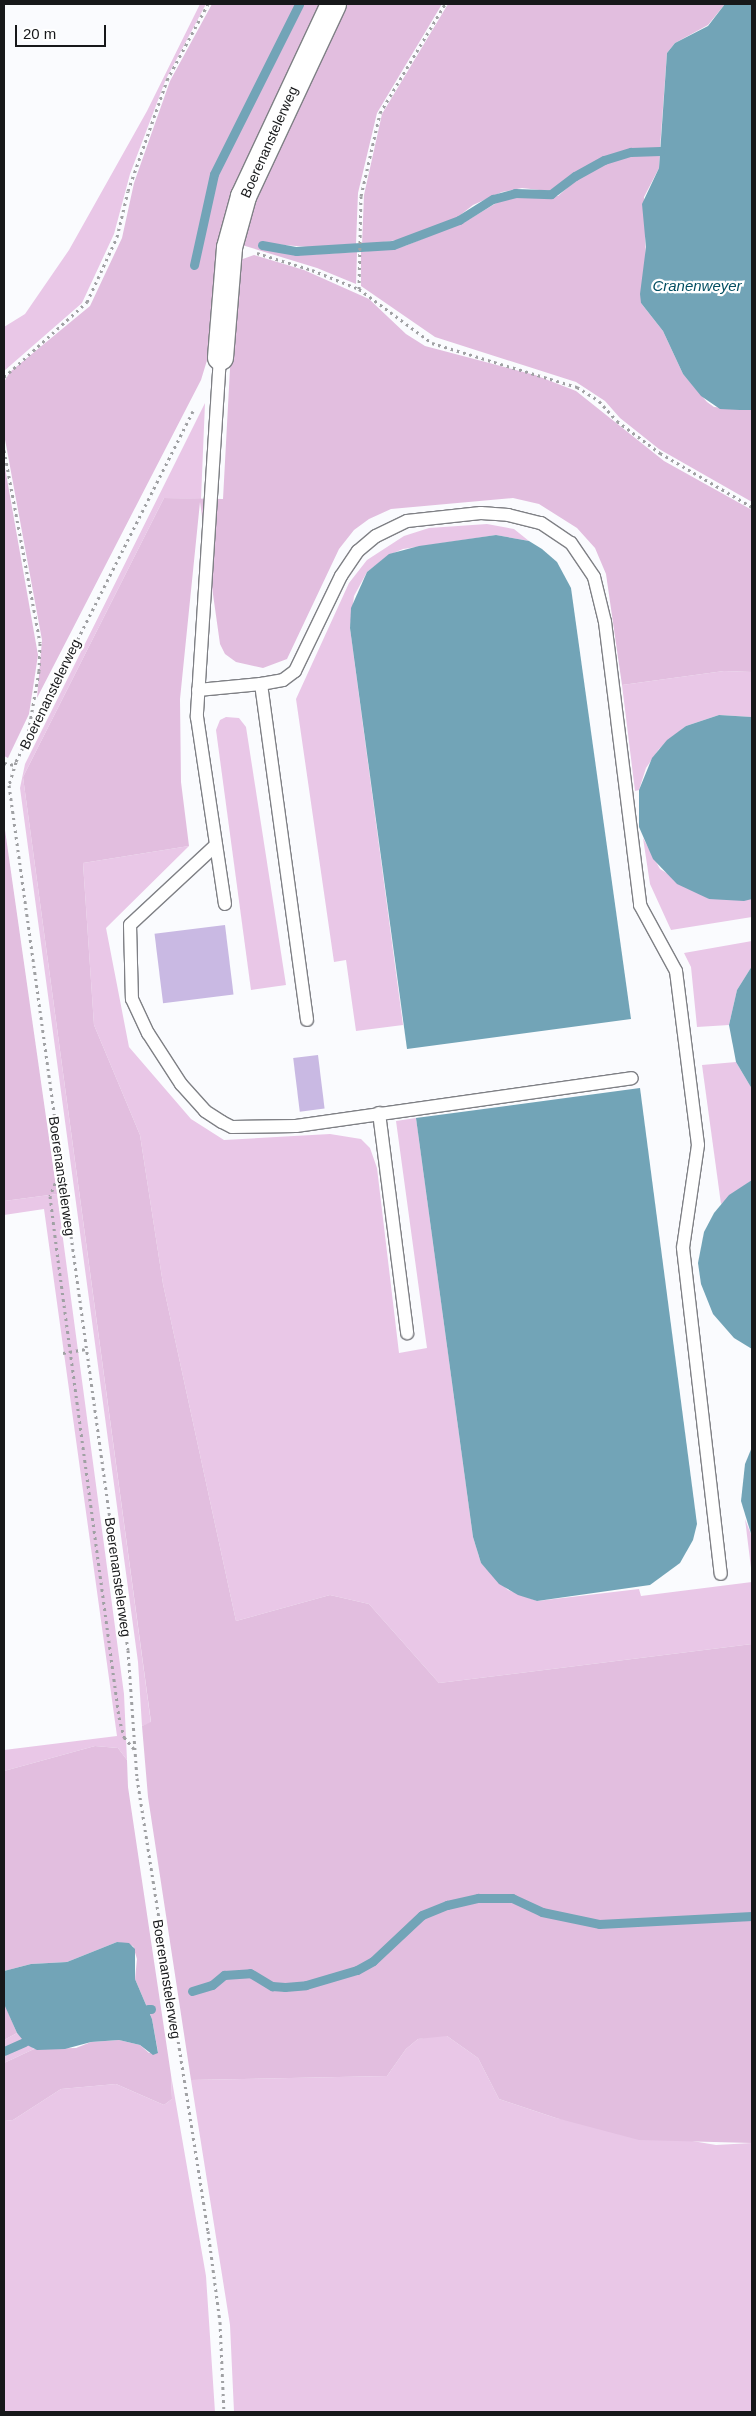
<!DOCTYPE html>
<html>
<head>
<meta charset="utf-8">
<style>
  body { margin:0 }
  #map { position:relative; width:756px; height:2416px; overflow:hidden; background:#fafbfe; font-family:Helvetica,sans-serif }
  div>[style] { position:absolute }
  .green>* { inset:0; background:#e9c7e7 }
  .forest>* { inset:0; background:#e2bedf }
  .water>* { inset:0; background:#72a4b7 }
  .stream>* { height:9px; margin:-4.5px; padding:0 4.5px; transform-origin:4.5px; border-radius:4.5px; background:#72a4b7 }
  .building>* { inset:0; background:#c9b9e3; transform-origin:0 0 }
  .path>* { height:3px; margin-top:-1.5px; transform-origin:0; background:repeating-linear-gradient(90deg,#a0a1a4 0 2.5px,transparent 0 6.5px) }
  .roads { filter:drop-shadow(1px 0 #7f8085) drop-shadow(-1px 0 #7f8085) drop-shadow(0 1px #7f8085) drop-shadow(0 -1px #7f8085) }
  .service>* { height:12px; margin:-6px; padding:0 6px; transform-origin:6px; border-radius:6px; background:#fff }
  .minor>* { height:25px; margin:-12.5px; padding:0 12.5px; transform-origin:12.5px; border-radius:12.5px; background:#fff }
  span { translate:-50% -50%; white-space:nowrap; text-align:center; line-height:1.15; -webkit-text-stroke:4.5px #fff; paint-order:stroke }
  .street-label { font-size:14px; color:#17181a }
  .water-label { font-size:15px; color:#034f62; font-style:italic }
  .frame { position:absolute; inset:0; border:5px solid #17181a; pointer-events:none }
  .scale { position:absolute; left:15px; top:25px; width:91px; height:22px; box-sizing:border-box; border:2px solid #17181a; border-top:0; padding-left:6px; font-size:15px; line-height:18px; white-space:nowrap; color:#17181a; -webkit-text-stroke:4px #fff; paint-order:stroke }
</style>
</head>
<body>
<div id="map">
  <div class="green">
    <i style="clip-path:polygon(200px 4px,206px 4px,166px 79px,130px 174px,114px 234px,82px 303px,4px 371px,4px 327px,25px 314px,69px 250px,147px 111px)"></i>
    <i style="clip-path:polygon(205px 403px,201px 499px,164px 498px,23px 777px,151px 1723px,142px 1726px,138px 1662px,20px 788px,25px 764px,35px 744px)"></i>
    <i style="clip-path:polygon(487px 524px,514px 529px,529px 541px,496px 535px,403px 549px,389px 555px,367px 572px,354px 596px,350px 628px,403px 1025px,356px 1031px,346px 960px,334px 962px,296px 699px,349px 583px,367px 560px,404px 536px,429px 528px)"></i>
    <i style="clip-path:polygon(724px 671px,752px 672px,752px 717px,719px 715px,686px 726px,659px 749px,646px 768px,639px 790px,635px 791px,622px 685px)"></i>
    <i style="clip-path:polygon(226px 717px,239px 718px,246px 727px,286px 985px,251px 990px,216px 730px,220px 720px)"></i>
    <i style="clip-path:polygon(643px 838px,660px 869px,709px 899px,752px 899px,752px 917px,671px 930px,650px 884px)"></i>
    <i style="clip-path:polygon(189px 846px,106px 928px,129px 1047px,191px 1119px,224px 1140px,330px 1134px,361px 1139px,370px 1148px,377px 1168px,399px 1353px,427px 1348px,396px 1121px,416px 1118px,473px 1537px,481px 1563px,508px 1590px,537px 1601px,639px 1589px,641px 1596px,752px 1582px,752px 1644px,439px 1683px,369px 1604px,330px 1595px,236px 1621px,163px 1284px,140px 1135px,94px 1025px,83px 863px)"></i>
    <i style="clip-path:polygon(752px 941px,752px 966px,737px 990px,729px 1025px,697px 1027px,691px 967px,684px 953px)"></i>
    <i style="clip-path:polygon(736px 1062px,752px 1089px,752px 1180px,721px 1204px,702px 1065px)"></i>
    <i style="clip-path:polygon(57px 1194px,124px 1694px,127px 1760px,118px 1748px,95px 1746px,4px 1771px,4px 1750px,117px 1736px,44px 1209px,4px 1215px,4px 1201px)"></i>
    <i style="clip-path:polygon(745px 1519px,752px 1537px,752px 1576px)"></i>
    <i style="clip-path:polygon(17px 2033px,34px 2049px,4px 2063px,4px 2040px)"></i>
    <i style="clip-path:polygon(435px 2036px,447px 2036px,478px 2058px,499px 2099px,556px 2118px,716px 2145px,752px 2143px,752px 2412px,234px 2412px,230px 2325px,191px 2080px,387px 2076px,406px 2049px,418px 2039px)"></i>
    <i style="clip-path:polygon(171px 2075px,206px 2276px,215px 2412px,4px 2412px,4px 2121px,13px 2120px,61px 2089px,116px 2084px,164px 2105px,172px 2099px)"></i>
  </div>
  <div class="forest">
    <i style="clip-path:polygon(212px 4px,442px 4px,377px 113px,358px 193px,356px 244px,308px 247px,260px 243px,258px 245px,272px 251px,302px 255px,357px 252px,356px 284px,317px 268px,242px 245px,201px 380px,37px 698px,42px 640px,4px 434px,4px 382px,10px 372px,90px 306px,122px 238px,134px 183px,170px 81px)"></i>
    <i style="clip-path:polygon(448px 4px,725px 4px,708px 25px,675px 43px,667px 53px,660px 148px,614px 154px,580px 170px,549px 191px,522px 188px,502px 192px,473px 205px,454px 220px,398px 240px,362px 245px,364px 195px,382px 114px)"></i>
    <i style="clip-path:polygon(660px 153px,659px 168px,644px 197px,646px 261px,641px 303px,663px 331px,683px 374px,707px 402px,714px 407px,752px 410px,752px 502px,659px 449px,620px 418px,605px 401px,576px 382px,435px 337px,361px 286px,361px 252px,405px 246px,468px 220px,498px 202px,517px 197px,558px 196px,582px 175px,614px 159px)"></i>
    <i style="clip-path:polygon(254px 255px,304px 270px,369px 299px,406px 334px,425px 346px,535px 375px,576px 391px,664px 461px,752px 510px,752px 672px,724px 671px,622px 685px,606px 574px,595px 548px,577px 528px,539px 504px,513px 498px,391px 509px,369px 519px,354px 530px,339px 549px,287px 659px,263px 668px,236px 662px,225px 654px,220px 644px,200px 502px,180px 699px,181px 782px,189px 846px,83px 863px,94px 1025px,140px 1135px,163px 1284px,236px 1621px,330px 1595px,369px 1604px,439px 1683px,752px 1644px,752px 2143px,639px 2140px,556px 2118px,499px 2099px,478px 2058px,447px 2036px,418px 2039px,406px 2049px,387px 2076px,191px 2080px,148px 1797px,142px 1726px,151px 1722px,23px 777px,164px 498px,223px 499px,232px 331px,240px 260px)"></i>
    <i style="clip-path:polygon(4px 462px,38px 655px,29px 714px,8px 758px,4px 756px)"></i>
    <i style="clip-path:polygon(4px 823px,57px 1194px,4px 1201px)"></i>
    <i style="clip-path:polygon(95px 1746px,118px 1748px,127px 1760px,128px 1787px,171px 2075px,172px 2099px,164px 2105px,116px 2084px,61px 2089px,13px 2120px,4px 2121px,4px 2063px,34px 2049px,76px 2048px,91px 2042px,119px 2040px,140px 2045px,149px 2053px,158px 2052px,152px 2019px,135px 1979px,137px 1959px,133px 1946px,117px 1942px,67px 1962px,31px 1964px,4px 1971px,4px 1771px)"></i>
    <i style="clip-path:polygon(4px 2003px,17px 2033px,4px 2040px)"></i>
  </div>
  <div class="water">
    <i style="clip-path:polygon(725px 4px,752px 4px,752px 410px,740px 410px,720px 409px,701px 396px,683px 374px,663px 331px,641px 303px,640px 294px,646px 247px,642px 204px,659px 168px,667px 53px,675px 43px,708px 26px)"></i>
    <i style="clip-path:polygon(496px 535px,529px 541px,542px 549px,557px 562px,571px 588px,631px 1019px,407px 1049px,350px 628px,351px 608px,367px 572px,389px 554px,419px 546px)"></i>
    <i style="clip-path:polygon(719px 715px,752px 717px,752px 899px,744px 901px,709px 899px,677px 884px,653px 859px,639px 827px,639px 790px,652px 758px,667px 740px,686px 726px)"></i>
    <i style="clip-path:polygon(752px 966px,752px 1089px,736px 1062px,729px 1025px,737px 990px)"></i>
    <i style="clip-path:polygon(640px 1088px,697px 1524px,693px 1540px,680px 1563px,650px 1585px,537px 1601px,518px 1595px,499px 1584px,481px 1563px,473px 1537px,416px 1118px)"></i>
    <i style="clip-path:polygon(752px 1180px,752px 1349px,734px 1338px,713px 1314px,701px 1284px,698px 1263px,704px 1232px,714px 1213px,729px 1195px)"></i>
    <i style="clip-path:polygon(752px 1447px,752px 1537px,741px 1501px,745px 1464px)"></i>
    <i style="clip-path:polygon(117px 1942px,129px 1943px,135px 1949px,135px 1979px,152px 2019px,158px 2053px,153px 2055px,140px 2045px,119px 2040px,91px 2042px,65px 2049px,37px 2050px,27px 2045px,17px 2033px,4px 2004px,4px 1971px,31px 1964px,67px 1962px)"></i>
  </div>
  <div class="stream">
    <i style="left:262px;top:245px;width:35px;rotate:10deg"></i>
    <i style="left:296px;top:251px;width:97px;rotate:-3.5deg"></i>
    <i style="left:393px;top:245px;width:71px;rotate:-20.7deg"></i>
    <i style="left:459px;top:220px;width:40px;rotate:-32deg"></i>
    <i style="left:493px;top:199px;width:23px;rotate:-15deg"></i>
    <i style="left:515px;top:193px;width:36px;rotate:2deg"></i>
    <i style="left:551px;top:194px;width:30px;rotate:-37deg"></i>
    <i style="left:575px;top:176px;width:33px;rotate:-29deg"></i>
    <i style="left:604px;top:160px;width:28px;rotate:-17deg"></i>
    <i style="left:631px;top:152px;width:29px;rotate:-2deg"></i>
    <i style="left:194px;top:265px;width:93px;rotate:-77.6deg"></i>
    <i style="left:214px;top:174px;width:190px;rotate:-63.4deg"></i>
    <i style="left:192px;top:1991px;width:21px;rotate:-17deg"></i>
    <i style="left:212px;top:1985px;width:16px;rotate:-40deg"></i>
    <i style="left:224px;top:1975px;width:26px;rotate:-4deg"></i>
    <i style="left:250px;top:1973px;width:26px;rotate:31deg"></i>
    <i style="left:272px;top:1986px;width:13px;rotate:4deg"></i>
    <i style="left:285px;top:1987px;width:21px;rotate:-5deg"></i>
    <i style="left:306px;top:1985px;width:53px;rotate:-16.4deg"></i>
    <i style="left:357px;top:1970px;width:18px;rotate:-29deg"></i>
    <i style="left:373px;top:1961px;width:67px;rotate:-43.2deg"></i>
    <i style="left:422px;top:1915px;width:27px;rotate:-22deg"></i>
    <i style="left:447px;top:1905px;width:32px;rotate:-13deg"></i>
    <i style="left:478px;top:1898px;width:34px"></i>
    <i style="left:512px;top:1898px;width:33px;rotate:25deg"></i>
    <i style="left:542px;top:1912px;width:58px;rotate:11.9deg"></i>
    <i style="left:599px;top:1924px;width:153px;rotate:-3deg"></i>
    <i style="left:148px;top:2009px;width:3px"></i>
    <i style="left:4px;top:2051px;width:22px;rotate:-24deg"></i>
  </div>
  <div class="building">
    <i style="left:225px;top:925px;width:70px;height:71px;rotate:83deg"></i>
    <i style="left:318px;top:1055px;width:54px;height:25px;rotate:83deg"></i>
  </div>
  <div class="path">
    <i style="left:257px;top:253px;width:58px;rotate:17.2deg"></i>
    <i style="left:312px;top:270px;width:51px;rotate:22deg"></i>
    <i style="left:359px;top:289px;width:91px;rotate:36.5deg"></i>
    <i style="left:432px;top:343px;width:152px;rotate:16.9deg"></i>
    <i style="left:577px;top:387px;width:26px;rotate:32deg"></i>
    <i style="left:599px;top:401px;width:27px;rotate:48deg"></i>
    <i style="left:617px;top:421px;width:54px;rotate:36.7deg"></i>
    <i style="left:660px;top:453px;width:107px;rotate:30.4deg"></i>
    <i style="left:359px;top:289px;width:93px;rotate:-88.8deg"></i>
    <i style="left:361px;top:196px;width:85px;rotate:-77.1deg"></i>
    <i style="left:380px;top:113px;width:127px;rotate:-59.2deg"></i>
    <i style="left:4px;top:377px;width:112px;rotate:-42.1deg"></i>
    <i style="left:87px;top:302px;width:72px;rotate:-65.2deg"></i>
    <i style="left:117px;top:237px;width:47px;rotate:-76.6deg"></i>
    <i style="left:128px;top:191px;width:118px;rotate:-70.6deg"></i>
    <i style="left:167px;top:80px;width:86px;rotate:-61.7deg"></i>
    <i style="left:193px;top:411px;width:393px;rotate:116.8deg"></i>
    <i style="left:16px;top:762px;width:24px;rotate:107deg"></i>
    <i style="left:9px;top:785px;width:873px;rotate:82.17deg"></i>
    <i style="left:128px;top:1650px;width:128px;rotate:86deg"></i>
    <i style="left:137px;top:1778px;width:459px;rotate:81.1deg"></i>
    <i style="left:208px;top:2231px;width:92px;rotate:82.5deg"></i>
    <i style="left:220px;top:2322px;width:90px;rotate:87.5deg"></i>
    <i style="left:4px;top:450px;width:196px;rotate:79.4deg"></i>
    <i style="left:40px;top:643px;width:28px;rotate:92deg"></i>
    <i style="left:39px;top:671px;width:64px;rotate:99.9deg"></i>
    <i style="left:4px;top:763px;width:11px;rotate:10deg"></i>
    <i style="left:60px;top:1171px;width:27px;rotate:112deg"></i>
    <i style="left:50px;top:1196px;width:64px;rotate:82.9deg"></i>
    <i style="left:58px;top:1260px;width:461px;rotate:82.4deg"></i>
    <i style="left:119px;top:1717px;width:21px;rotate:76deg"></i>
    <i style="left:124px;top:1737px;width:16px;rotate:50deg"></i>
    <i style="left:63px;top:1353px;width:23px;rotate:-10deg"></i>
  </div>
  <div class="roads">
    <div class="service">
      <i style="left:220px;top:357px;width:361px;rotate:93.7deg"></i>
      <i style="left:197px;top:717px;width:189px;rotate:81.5deg"></i>
      <i style="left:261px;top:684px;width:339px;rotate:82.2deg"></i>
      <i style="left:198px;top:690px;width:63px;rotate:-5.4deg"></i>
      <i style="left:261px;top:684px;width:22px;rotate:-10deg"></i>
      <i style="left:283px;top:680px;width:15px;rotate:-37deg"></i>
      <i style="left:295px;top:671px;width:106px;rotate:-64.2deg"></i>
      <i style="left:341px;top:576px;width:30px;rotate:-56deg"></i>
      <i style="left:358px;top:551px;width:23px;rotate:-40deg"></i>
      <i style="left:376px;top:536px;width:34px;rotate:-26deg"></i>
      <i style="left:407px;top:521px;width:74px;rotate:-6.2deg"></i>
      <i style="left:481px;top:513px;width:27px;rotate:4deg"></i>
      <i style="left:508px;top:515px;width:34px;rotate:14deg"></i>
      <i style="left:541px;top:523px;width:36px;rotate:34deg"></i>
      <i style="left:571px;top:543px;width:41px;rotate:55.9deg"></i>
      <i style="left:594px;top:577px;width:46px;rotate:76.3deg"></i>
      <i style="left:605px;top:622px;width:285px;rotate:82.9deg"></i>
      <i style="left:640px;top:905px;width:75px;rotate:61.4deg"></i>
      <i style="left:676px;top:971px;width:175px;rotate:82.8deg"></i>
      <i style="left:698px;top:1145px;width:104px;rotate:98.3deg"></i>
      <i style="left:683px;top:1248px;width:328px;rotate:83.4deg"></i>
      <i style="left:216px;top:845px;width:117px;rotate:137.1deg"></i>
      <i style="left:130px;top:925px;width:74px;rotate:88.5deg"></i>
      <i style="left:132px;top:999px;width:38px;rotate:65deg"></i>
      <i style="left:148px;top:1033px;width:61px;rotate:57.1deg"></i>
      <i style="left:181px;top:1084px;width:36px;rotate:48deg"></i>
      <i style="left:205px;top:1111px;width:20px;rotate:33deg"></i>
      <i style="left:222px;top:1122px;width:11px;rotate:27deg"></i>
      <i style="left:232px;top:1127px;width:64px;rotate:-0.9deg"></i>
      <i style="left:296px;top:1126px;width:339px;rotate:-8.1deg"></i>
      <i style="left:379px;top:1113px;width:222px;rotate:82.7deg"></i>
    </div>
    <div class="minor">
      <i style="left:220px;top:357px;width:110px;rotate:-85.3deg"></i>
      <i style="left:229px;top:247px;width:53px;rotate:-74.6deg"></i>
      <i style="left:243px;top:196px;width:212px;rotate:-64.9deg"></i>
    </div>
  </div>
  <div class="street-label">
    <span style="left:269px;top:142px;rotate:-66deg">Boerenanstelerweg</span>
    <span style="left:50px;top:694px;rotate:-64deg">Boerenanstelerweg</span>
    <span style="left:62px;top:1176px;rotate:82deg">Boerenanstelerweg</span>
    <span style="left:118px;top:1577px;rotate:82deg">Boerenanstelerweg</span>
    <span style="left:167px;top:1979px;rotate:81deg">Boerenanstelerweg</span>
  </div>
  <div class="water-label">
    <span style="left:697px;top:286px">Cranenweyer</span>
  </div>
  <div class="frame"></div>
  <div class="scale">20 m</div>
</div>
</body>
</html>
